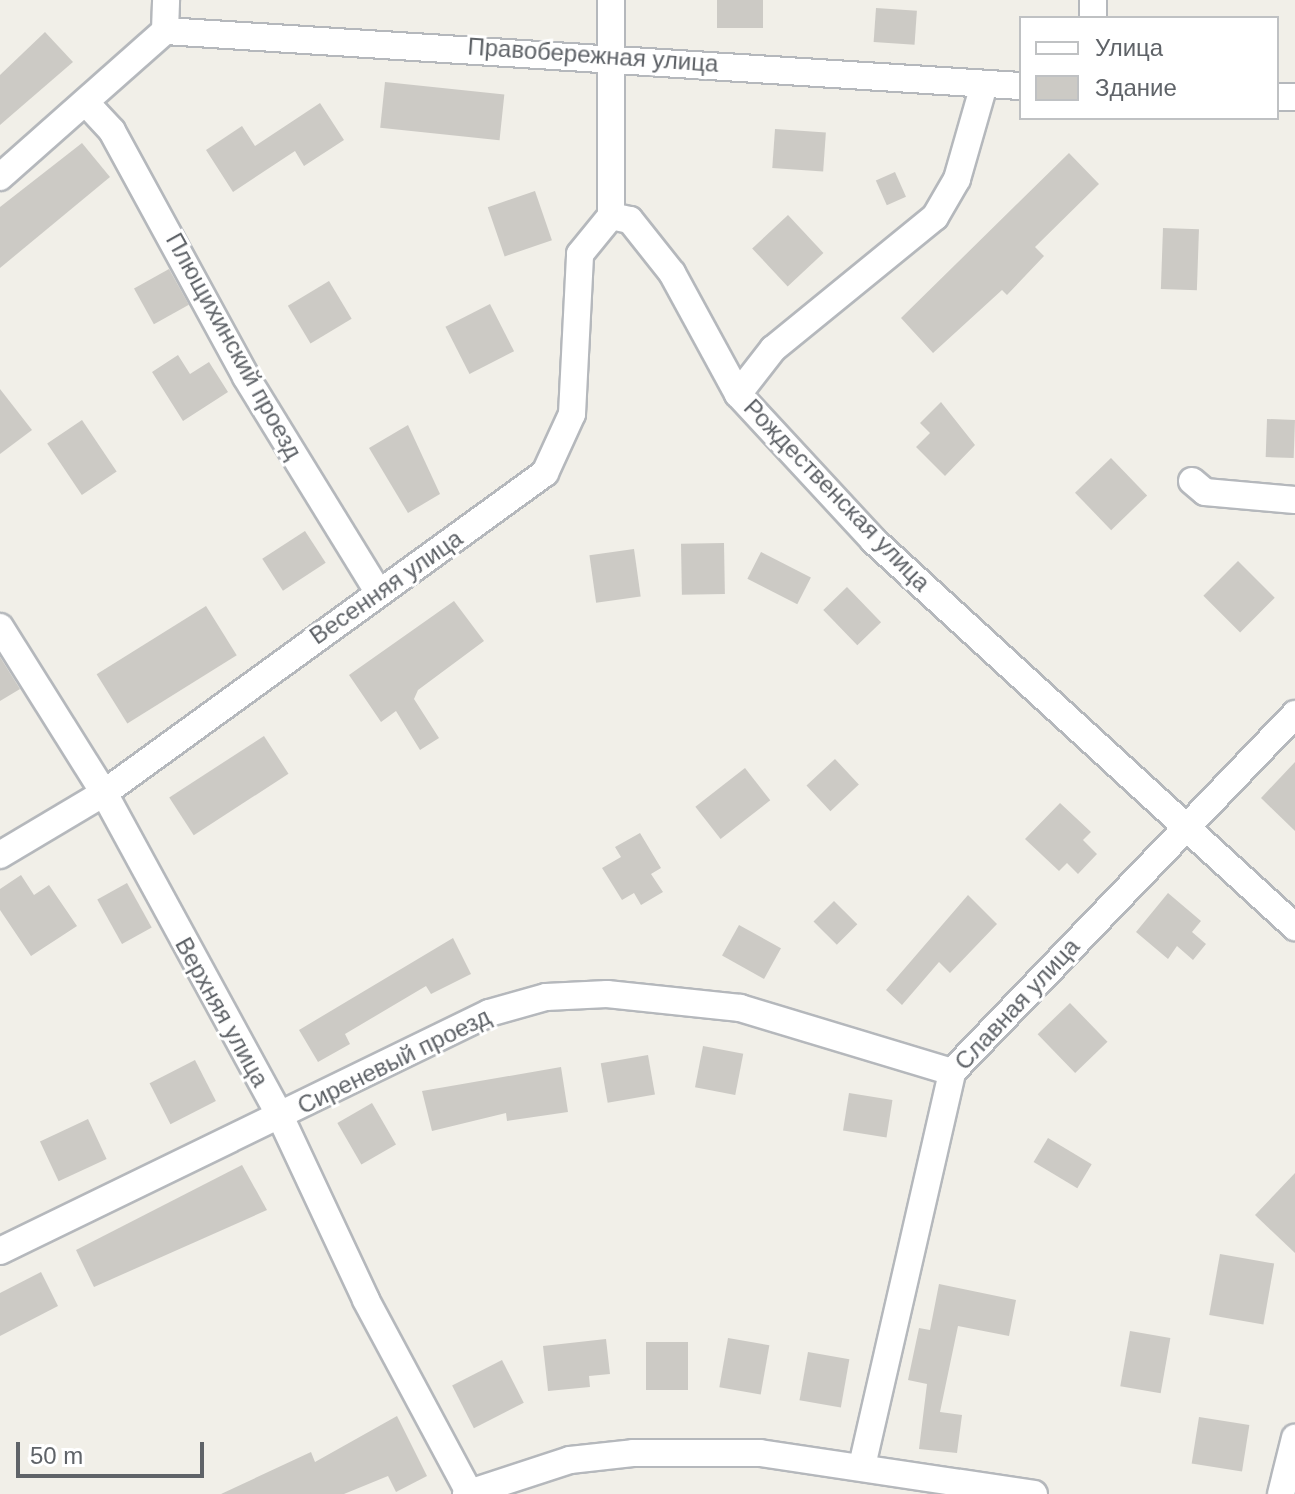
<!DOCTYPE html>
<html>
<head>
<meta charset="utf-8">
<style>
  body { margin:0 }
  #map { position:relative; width:1295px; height:1494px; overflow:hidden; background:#f1efe8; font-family:Arial,sans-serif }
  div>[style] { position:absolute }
  .building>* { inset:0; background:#cccac5; transform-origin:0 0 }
  .roads { filter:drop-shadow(2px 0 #b5b8bc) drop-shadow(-2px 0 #b5b8bc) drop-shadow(0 2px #b5b8bc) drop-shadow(0 -2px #b5b8bc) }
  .minor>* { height:26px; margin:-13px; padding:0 13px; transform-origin:13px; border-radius:13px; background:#fff }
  span { translate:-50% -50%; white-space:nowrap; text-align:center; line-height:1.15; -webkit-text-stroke:6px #fff; paint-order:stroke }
  .street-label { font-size:24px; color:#5f6368 }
  .legend { position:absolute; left:1019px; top:16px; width:260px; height:104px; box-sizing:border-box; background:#fff; border:2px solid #bfc1c3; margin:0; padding:10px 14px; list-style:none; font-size:24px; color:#5f6368 }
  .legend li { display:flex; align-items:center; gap:16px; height:40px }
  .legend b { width:40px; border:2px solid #bfc1c3 }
  .scale { position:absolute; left:16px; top:1442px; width:188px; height:36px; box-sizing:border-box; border:4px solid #5f6368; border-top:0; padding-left:10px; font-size:24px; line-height:28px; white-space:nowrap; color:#5f6368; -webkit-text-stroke:6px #fff; paint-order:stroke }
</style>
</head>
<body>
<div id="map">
  <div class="building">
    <i style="left:717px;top:0;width:46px;height:28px"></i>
    <i style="left:876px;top:8px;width:41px;height:34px;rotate:4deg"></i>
    <i style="clip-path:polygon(45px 32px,73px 62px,0 125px,0 75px)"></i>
    <i style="left:385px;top:82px;width:120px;height:46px;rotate:6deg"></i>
    <i style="clip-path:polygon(320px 103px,344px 140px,304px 166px,295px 151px,233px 192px,206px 150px,242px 126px,255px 146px)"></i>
    <i style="left:775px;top:129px;width:51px;height:39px;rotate:4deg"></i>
    <i style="clip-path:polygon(82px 143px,110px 177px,0 268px,0 207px)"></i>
    <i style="clip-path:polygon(1069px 153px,1099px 184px,1035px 247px,1044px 256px,1007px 295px,1002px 290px,933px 353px,901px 318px)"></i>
    <i style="left:895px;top:172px;width:27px;height:21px;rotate:66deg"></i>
    <i style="left:535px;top:191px;width:52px;height:50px;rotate:71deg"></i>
    <i style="left:788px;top:215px;width:52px;height:49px;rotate:47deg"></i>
    <i style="left:1163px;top:228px;width:36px;height:61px;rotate:2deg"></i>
    <i style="left:169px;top:269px;width:41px;height:40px;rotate:61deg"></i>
    <i style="left:329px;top:281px;width:44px;height:48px;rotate:59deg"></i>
    <i style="left:490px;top:304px;width:53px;height:50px;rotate:63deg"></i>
    <i style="clip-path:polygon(178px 355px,190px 374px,209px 362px,228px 392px,183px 421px,152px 372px)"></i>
    <i style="clip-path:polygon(0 389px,32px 430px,0 454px)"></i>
    <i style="clip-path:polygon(941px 402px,975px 445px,945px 476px,916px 447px,930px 433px,920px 423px)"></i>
    <i style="left:1267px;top:419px;width:28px;height:38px;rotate:2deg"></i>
    <i style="left:82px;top:420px;width:62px;height:42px;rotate:56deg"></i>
    <i style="clip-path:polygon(408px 425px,440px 494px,408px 513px,369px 448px)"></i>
    <i style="left:1111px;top:458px;width:52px;height:50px;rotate:46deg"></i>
    <i style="left:305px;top:531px;width:38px;height:51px;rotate:57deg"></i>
    <i style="left:724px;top:543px;width:51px;height:43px;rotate:89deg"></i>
    <i style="left:634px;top:549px;width:48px;height:45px;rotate:82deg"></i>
    <i style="left:761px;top:552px;width:56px;height:30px;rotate:27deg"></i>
    <i style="left:1238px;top:561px;width:52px;height:49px;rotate:45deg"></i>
    <i style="left:847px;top:587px;width:49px;height:33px;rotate:46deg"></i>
    <i style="clip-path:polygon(454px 601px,484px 641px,418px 690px,414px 699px,439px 738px,420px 750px,396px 711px,381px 722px,349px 675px)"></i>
    <i style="left:206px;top:606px;width:58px;height:129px;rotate:58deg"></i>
    <i style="clip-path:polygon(0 657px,20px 689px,0 701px)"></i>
    <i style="left:264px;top:736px;width:45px;height:113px;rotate:57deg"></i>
    <i style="left:835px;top:759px;width:35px;height:39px;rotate:47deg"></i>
    <i style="clip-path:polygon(1295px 762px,1295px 831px,1261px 798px)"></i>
    <i style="left:745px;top:768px;width:41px;height:63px;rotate:52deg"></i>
    <i style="clip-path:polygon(1060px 803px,1091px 832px,1083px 840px,1097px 854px,1078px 874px,1067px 863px,1059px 871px,1025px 839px)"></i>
    <i style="clip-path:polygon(640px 833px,661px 868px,651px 874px,663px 892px,641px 905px,634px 893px,622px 900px,602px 868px,621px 857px,615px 847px)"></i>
    <i style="clip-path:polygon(21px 875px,34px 895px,49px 885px,77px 926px,31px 956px,0 910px,0 889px)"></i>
    <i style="left:127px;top:883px;width:51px;height:34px;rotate:61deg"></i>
    <i style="clip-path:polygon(1168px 893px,1201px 921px,1192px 932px,1206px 944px,1193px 960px,1177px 946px,1168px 959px,1136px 932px)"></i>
    <i style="clip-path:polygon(968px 895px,997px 924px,950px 973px,939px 962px,902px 1005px,886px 990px)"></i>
    <i style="left:834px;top:901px;width:33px;height:29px;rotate:45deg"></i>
    <i style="left:739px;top:925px;width:48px;height:35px;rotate:29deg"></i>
    <i style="clip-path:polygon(453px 938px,471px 974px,431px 994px,426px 986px,345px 1034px,350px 1044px,318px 1062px,299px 1030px)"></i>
    <i style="left:1070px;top:1003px;width:54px;height:45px;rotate:46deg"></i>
    <i style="left:703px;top:1046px;width:41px;height:42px;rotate:11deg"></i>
    <i style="left:648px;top:1055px;width:40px;height:48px;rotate:80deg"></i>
    <i style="left:195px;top:1060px;width:46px;height:51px;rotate:63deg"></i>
    <i style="clip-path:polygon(561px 1067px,568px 1112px,507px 1121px,506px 1113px,432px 1131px,422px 1091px)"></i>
    <i style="left:849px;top:1093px;width:44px;height:38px;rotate:9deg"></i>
    <i style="left:372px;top:1103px;width:48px;height:40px;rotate:60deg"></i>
    <i style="left:88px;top:1119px;width:44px;height:53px;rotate:65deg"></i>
    <i style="left:1048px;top:1138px;width:51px;height:28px;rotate:31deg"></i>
    <i style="clip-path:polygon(242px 1165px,267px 1210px,94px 1287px,76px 1250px)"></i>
    <i style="clip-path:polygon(1295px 1173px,1295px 1253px,1255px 1215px)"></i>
    <i style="left:1220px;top:1254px;width:55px;height:62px;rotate:10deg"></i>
    <i style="clip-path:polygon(41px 1272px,58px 1306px,0 1336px,0 1293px)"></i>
    <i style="clip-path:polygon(939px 1284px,1016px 1300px,1009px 1336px,958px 1326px,940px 1412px,962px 1415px,957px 1453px,919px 1449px,927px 1384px,908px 1380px,919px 1328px,930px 1330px)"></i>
    <i style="left:1130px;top:1331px;width:41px;height:56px;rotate:10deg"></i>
    <i style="left:728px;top:1338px;width:42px;height:50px;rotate:10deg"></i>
    <i style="clip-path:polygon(606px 1339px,610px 1374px,589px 1376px,590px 1387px,548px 1391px,543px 1346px)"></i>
    <i style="left:646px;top:1342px;width:42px;height:48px"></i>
    <i style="left:808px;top:1352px;width:42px;height:49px;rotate:10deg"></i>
    <i style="left:502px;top:1360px;width:48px;height:56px;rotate:63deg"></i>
    <i style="clip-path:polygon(397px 1416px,427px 1476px,396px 1492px,388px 1476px,344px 1494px,221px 1494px,311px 1452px,315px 1462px)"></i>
    <i style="left:1199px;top:1417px;width:51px;height:47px;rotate:9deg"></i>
  </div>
  <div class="roads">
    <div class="minor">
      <i style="left:611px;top:0;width:216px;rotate:90deg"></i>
      <i style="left:611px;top:216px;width:19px;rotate:12deg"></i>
      <i style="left:630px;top:220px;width:68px;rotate:51.6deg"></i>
      <i style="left:672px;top:273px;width:138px;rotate:61.4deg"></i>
      <i style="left:738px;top:394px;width:199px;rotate:47.2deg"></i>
      <i style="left:873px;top:540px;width:573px;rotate:42.52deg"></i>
      <i style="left:1093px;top:18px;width:18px;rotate:-90deg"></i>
      <i style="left:165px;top:31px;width:858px;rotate:3.68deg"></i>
      <i style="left:165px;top:31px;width:31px;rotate:-88deg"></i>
      <i style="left:1277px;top:97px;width:18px"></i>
      <i style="left:88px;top:105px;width:35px;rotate:47deg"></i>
      <i style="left:112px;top:131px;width:280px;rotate:61.4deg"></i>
      <i style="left:246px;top:377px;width:250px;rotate:58.4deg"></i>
      <i style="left:0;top:177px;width:220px;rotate:-41.5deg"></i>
      <i style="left:738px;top:394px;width:57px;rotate:-52.1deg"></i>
      <i style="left:773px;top:349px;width:209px;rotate:-39.2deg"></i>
      <i style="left:935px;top:217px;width:44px;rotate:-59.9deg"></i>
      <i style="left:957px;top:179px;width:98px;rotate:-74deg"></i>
      <i style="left:1192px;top:481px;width:17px;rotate:40deg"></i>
      <i style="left:1205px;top:492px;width:90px;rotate:5.1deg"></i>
      <i style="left:0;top:627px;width:196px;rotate:57.9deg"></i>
      <i style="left:104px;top:793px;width:368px;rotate:61.4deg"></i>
      <i style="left:280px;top:1116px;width:203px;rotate:64.9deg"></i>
      <i style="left:366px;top:1300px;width:218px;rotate:61.8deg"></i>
      <i style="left:0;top:855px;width:121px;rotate:-30.8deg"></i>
      <i style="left:104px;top:793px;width:545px;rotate:-35.97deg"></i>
      <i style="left:545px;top:473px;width:65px;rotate:-65.4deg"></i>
      <i style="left:572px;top:414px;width:160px;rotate:-87.1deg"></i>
      <i style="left:580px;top:254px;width:49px;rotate:-50.8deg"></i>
      <i style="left:0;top:1251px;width:544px;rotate:-25.95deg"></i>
      <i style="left:489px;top:1013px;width:59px;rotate:-15.7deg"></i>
      <i style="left:546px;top:997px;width:61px;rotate:-2.8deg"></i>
      <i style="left:607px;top:994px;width:134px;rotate:6deg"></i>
      <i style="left:740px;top:1008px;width:221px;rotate:16.8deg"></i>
      <i style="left:862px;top:1466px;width:404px;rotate:-77.1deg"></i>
      <i style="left:952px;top:1072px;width:496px;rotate:-46.2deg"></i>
      <i style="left:466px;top:1494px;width:109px;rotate:-18.1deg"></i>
      <i style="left:570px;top:1460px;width:63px;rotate:-6.3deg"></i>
      <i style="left:633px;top:1453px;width:127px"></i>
      <i style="left:760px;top:1453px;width:277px;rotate:8.5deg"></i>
      <i style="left:1281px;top:1494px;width:58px;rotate:-76deg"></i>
    </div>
  </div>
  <div class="street-label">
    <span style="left:593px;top:55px;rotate:4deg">Правобережная улица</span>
    <span style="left:234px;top:346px;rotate:61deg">Плющихинский проезд</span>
    <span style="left:837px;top:495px;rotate:46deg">Рождественская улица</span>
    <span style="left:386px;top:587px;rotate:-35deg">Весенняя улица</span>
    <span style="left:1017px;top:1004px;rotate:-47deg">Славная улица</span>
    <span style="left:222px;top:1012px;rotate:61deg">Верхняя улица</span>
    <span style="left:394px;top:1061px;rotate:-26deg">Сиреневый проезд</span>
  </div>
  <ul class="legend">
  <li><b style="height:10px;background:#fff"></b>Улица</li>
  <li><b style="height:22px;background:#cccac5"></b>Здание</li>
  </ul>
  <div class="scale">50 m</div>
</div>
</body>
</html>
